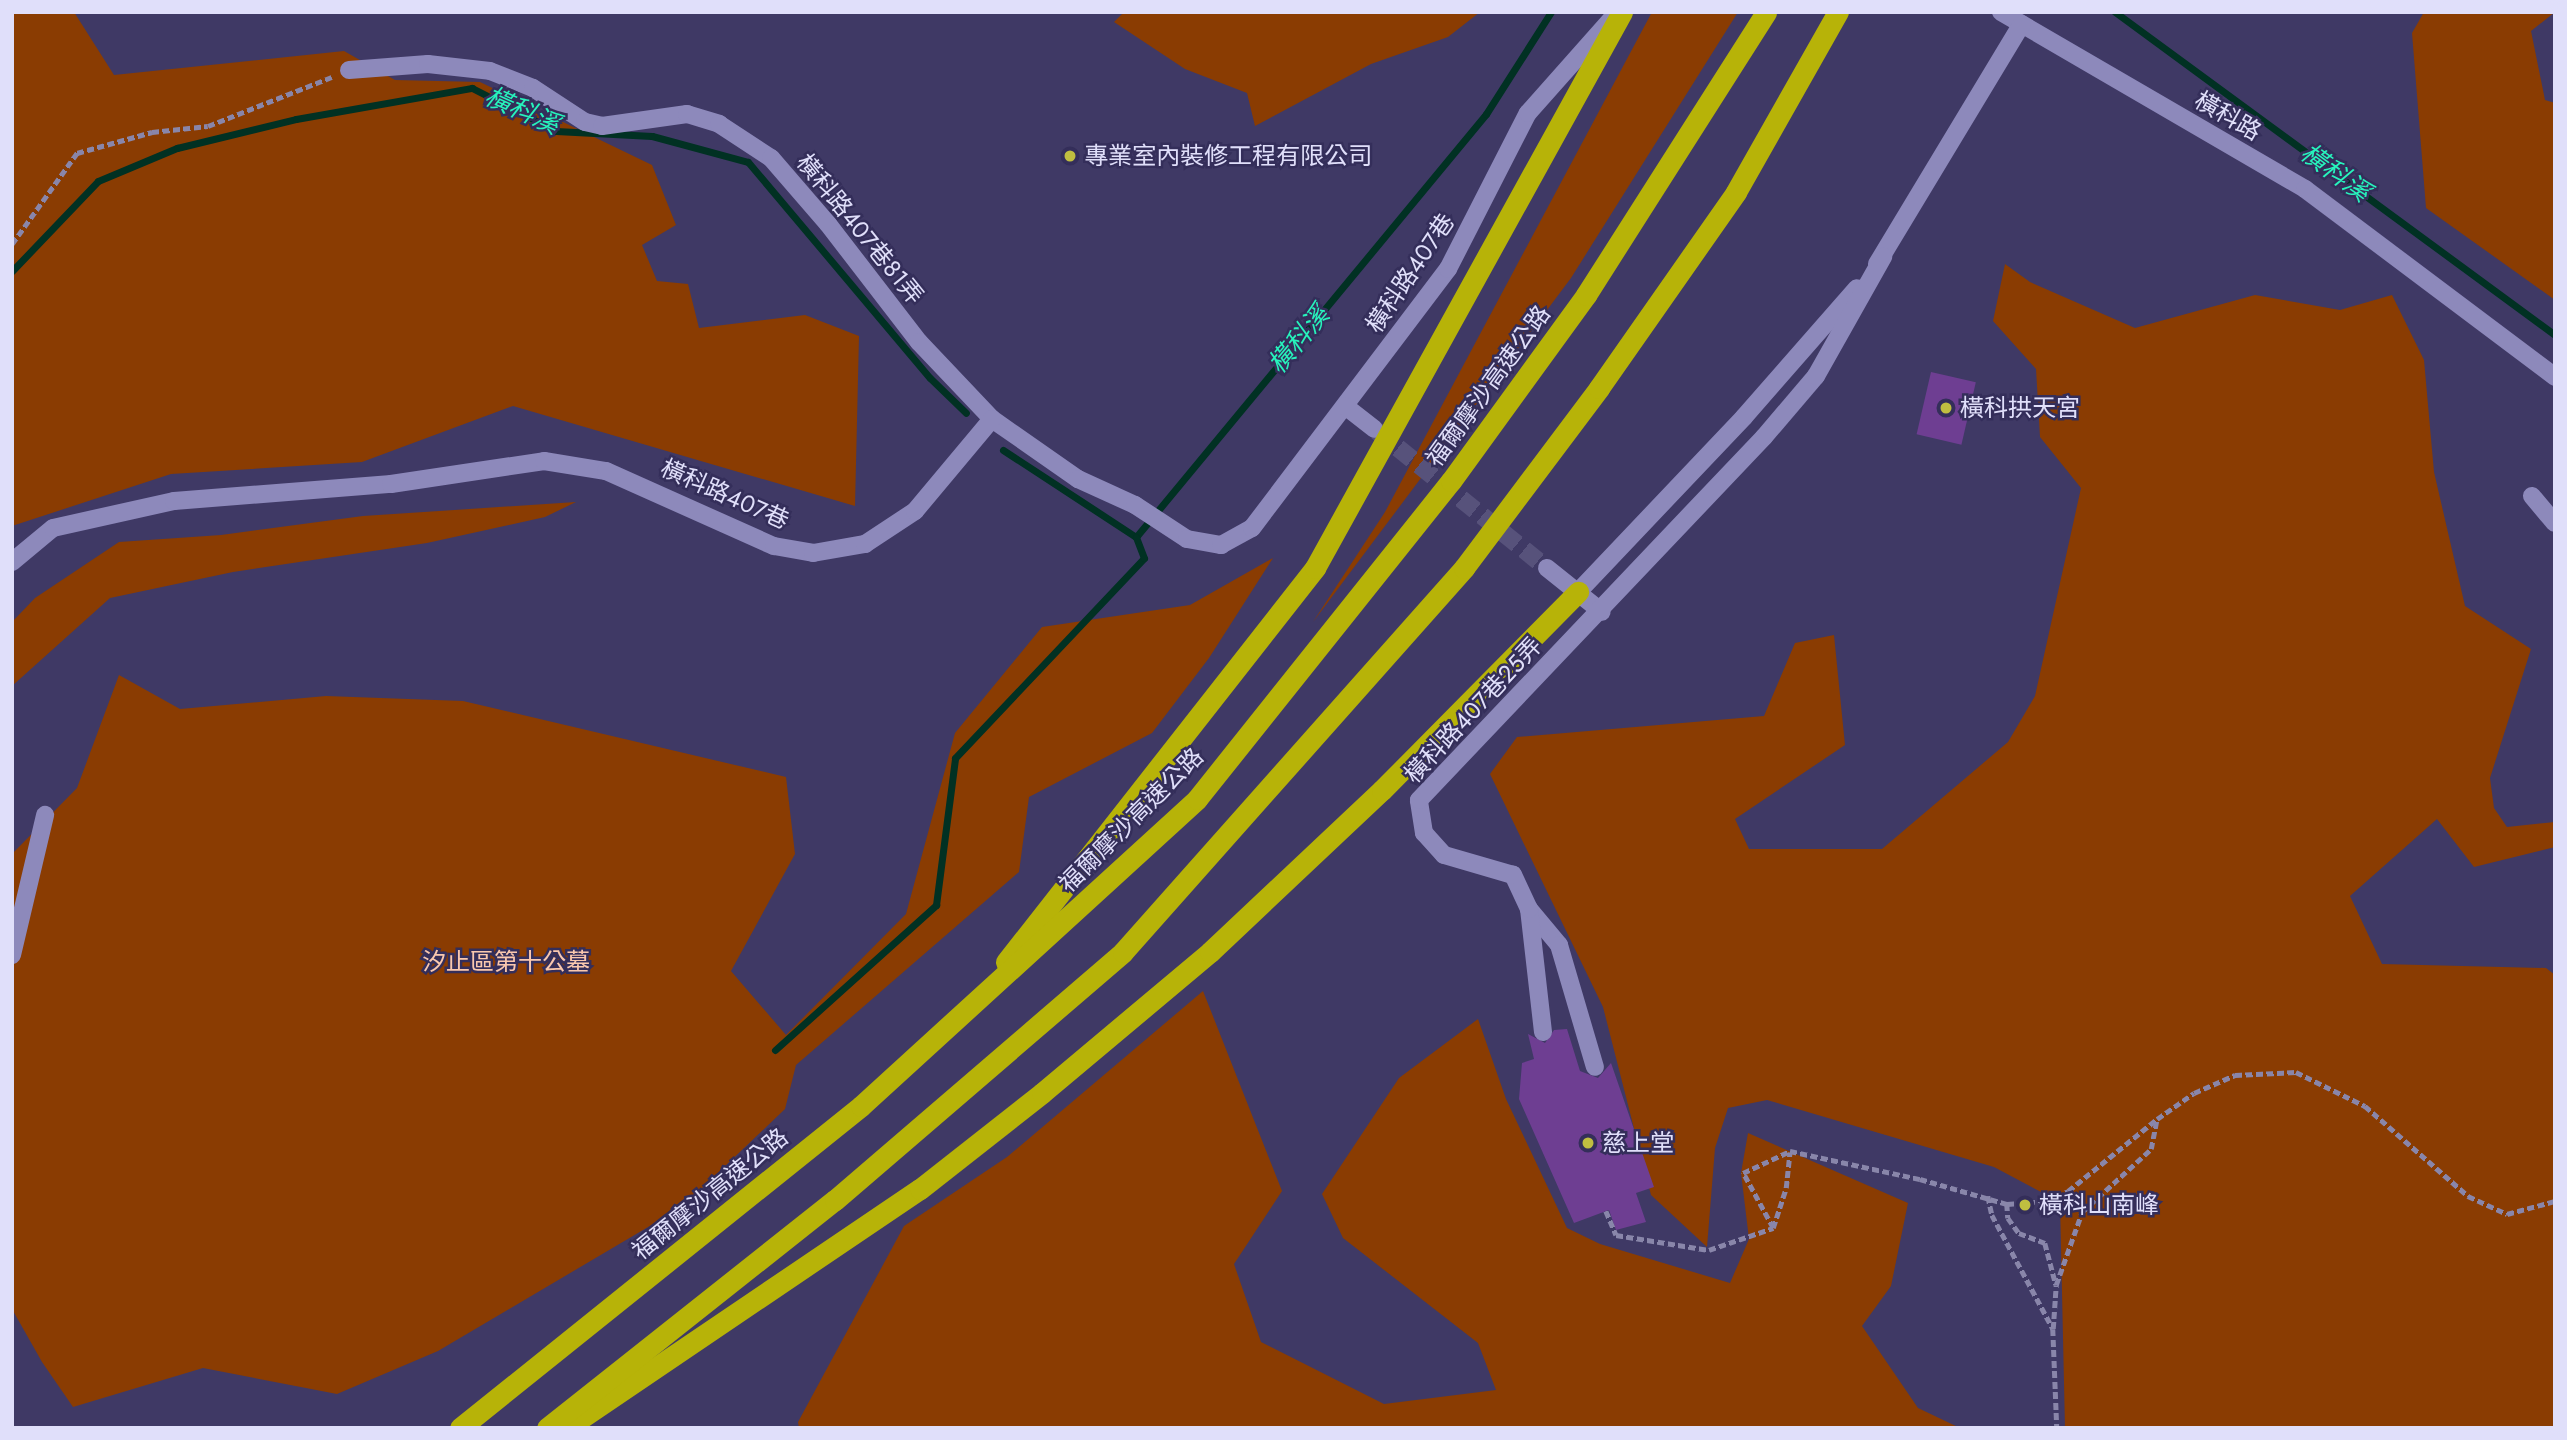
<!DOCTYPE html>
<html>
<head>
<meta charset="utf-8">
<style>
  body { margin:0 }
  #map { position:relative; width:2567px; height:1440px; overflow:hidden; background:#3f3965; font-family:Jost,"Noto Sans TC",sans-serif }
  div>[style] { position:absolute }
  .green>* { inset:0; background:#8a3c02 }
  .stream>* { height:7px; margin:-3.5px; padding:0 3.5px; transform-origin:3.5px; border-radius:3.5px; background:#013123 }
  .building>* { inset:0; background:#6e3e92; transform-origin:0 0 }
  .minor-tunnel>* { height:18px; margin-top:-9px; transform-origin:0; background:repeating-linear-gradient(90deg,#57527b 0 18px,transparent 0 27px) }
  .path>* { height:4.5px; margin-top:-2.25px; transform-origin:0; background:repeating-linear-gradient(90deg,#8986aa 0 7px,transparent 0 10.5px) }
  .minor>* { height:18px; margin:-9px; padding:0 9px; transform-origin:9px; border-radius:9px; background:#8d89bb }
  .highway>* { height:21px; margin:-10.5px; padding:0 10.5px; transform-origin:10.5px; border-radius:10.5px; background:#b7b308 }
  .dots>* { width:19px; height:19px; translate:-50% -50%; box-sizing:border-box; border:4px solid #342e5a; border-radius:50% }
  span { translate:-50% -50%; white-space:nowrap; text-align:center; line-height:1.15; -webkit-text-stroke:5px #342e5a; paint-order:stroke }
  .street-label { font-size:24px; color:#e0dffa }
  .poi-label { font-size:24px; color:#e0dffa }
  .left { translate:0 -50%; text-align:left }
  .park-label { font-size:24px; color:#fac8ae }
  .water-label { font-size:26px; color:#27f3bc; font-style:italic }
  .frame { position:absolute; inset:0; border:14px solid #e0dffa; pointer-events:none }
</style>
</head>
<body>
<div id="map">
  <div class="green">
    <i style="clip-path:polygon(12px 12px,74px 12px,114px 75px,344px 51px,395px 80px,480px 82px,652px 165px,676px 225px,642px 245px,657px 281px,688px 284px,699px 328px,805px 315px,859px 336px,855px 506px,513px 406px,362px 462px,171px 474px,12px 526px)"></i>
    <i style="clip-path:polygon(1124px 12px,1480px 12px,1448px 37px,1371px 64px,1255px 126px,1247px 93px,1185px 69px,1114px 22px)"></i>
    <i style="clip-path:polygon(1652px 12px,1738px 12px,1571px 278px,1313px 622px,1385px 512px)"></i>
    <i style="clip-path:polygon(2424px 12px,2555px 12px,2531px 31px,2545px 100px,2555px 103px,2555px 300px,2426px 208px,2412px 33px)"></i>
    <i style="clip-path:polygon(2005px 264px,2030px 282px,2135px 328px,2255px 295px,2340px 310px,2392px 295px,2424px 360px,2434px 472px,2465px 606px,2531px 649px,2490px 778px,2494px 808px,2507px 827px,2555px 822px,2555px 847px,2474px 867px,2437px 819px,2350px 896px,2382px 964px,2546px 968px,2555px 975px,2555px 1428px,2065px 1428px,2060px 1202px,1994px 1167px,1767px 1100px,1728px 1108px,1715px 1148px,1707px 1247px,1651px 1195px,1603px 1007px,1490px 774px,1517px 737px,1764px 716px,1795px 643px,1834px 635px,1845px 745px,1735px 819px,1749px 849px,1882px 849px,2008px 742px,2035px 696px,2081px 488px,2040px 437px,2036px 369px,1993px 321px)"></i>
    <i style="clip-path:polygon(576px 502px,545px 517px,427px 543px,233px 572px,110px 598px,12px 686px,12px 622px,35px 598px,119px 542px,221px 535px,363px 516px)"></i>
    <i style="clip-path:polygon(1273px 558px,1209px 658px,1152px 733px,1029px 797px,1019px 872px,796px 1065px,785px 1109px,682px 1207px,438px 1351px,337px 1394px,203px 1368px,73px 1407px,42px 1362px,12px 1309px,12px 854px,77px 788px,119px 675px,180px 709px,326px 696px,463px 701px,786px 777px,795px 854px,731px 971px,786px 1035px,906px 914px,955px 733px,1042px 627px,1190px 605px)"></i>
    <i style="clip-path:polygon(1203px 991px,1282px 1191px,1234px 1264px,1261px 1342px,1384px 1404px,1496px 1390px,1478px 1343px,1343px 1238px,1322px 1194px,1399px 1078px,1478px 1019px,1506px 1099px,1567px 1228px,1600px 1244px,1730px 1283px,1749px 1239px,1741px 1173px,1748px 1133px,1908px 1203px,1891px 1286px,1862px 1326px,1918px 1408px,1960px 1428px,799px 1428px,798px 1422px,904px 1226px,1007px 1157px)"></i>
  </div>
  <div class="stream">
    <i style="left:2115px;top:12px;width:546px;rotate:36.28deg"></i>
    <i style="left:12px;top:271px;width:124px;rotate:-46.3deg"></i>
    <i style="left:98px;top:181px;width:86px;rotate:-22.7deg"></i>
    <i style="left:177px;top:148px;width:122px;rotate:-13.7deg"></i>
    <i style="left:296px;top:119px;width:179px;rotate:-10deg"></i>
    <i style="left:472px;top:88px;width:94px;rotate:27.1deg"></i>
    <i style="left:556px;top:131px;width:96px;rotate:3deg"></i>
    <i style="left:652px;top:136px;width:99px;rotate:15.2deg"></i>
    <i style="left:748px;top:162px;width:282px;rotate:49.9deg"></i>
    <i style="left:930px;top:378px;width:50px;rotate:44.2deg"></i>
    <i style="left:1003px;top:450px;width:159px;rotate:33.2deg"></i>
    <i style="left:1136px;top:537px;width:549px;rotate:-50.39deg"></i>
    <i style="left:1486px;top:114px;width:121px;rotate:-57.5deg"></i>
    <i style="left:775px;top:1050px;width:217px;rotate:-42deg"></i>
    <i style="left:936px;top:905px;width:148px;rotate:-82.6deg"></i>
    <i style="left:955px;top:758px;width:275px;rotate:-46.6deg"></i>
    <i style="left:1144px;top:558px;width:22px;rotate:-111deg"></i>
  </div>
  <div class="building">
    <i style="left:1931px;top:372px;width:46px;height:64px;rotate:13deg"></i>
    <i style="clip-path:polygon(1567px 1029px,1580px 1071px,1598px 1078px,1611px 1063px,1654px 1187px,1636px 1193px,1646px 1222px,1616px 1230px,1609px 1210px,1574px 1223px,1519px 1099px,1522px 1063px,1534px 1059px,1528px 1034px,1545px 1043px,1554px 1030px)"></i>
  </div>
  <div class="minor-tunnel">
    <i style="left:1377px;top:431px;width:218px;rotate:38.9deg"></i>
  </div>
  <div class="path">
    <i style="left:12px;top:244px;width:112px;rotate:-54.5deg"></i>
    <i style="left:77px;top:153px;width:78px;rotate:-15.6deg"></i>
    <i style="left:152px;top:132px;width:56px;rotate:-6.1deg"></i>
    <i style="left:208px;top:126px;width:133px;rotate:-21.6deg"></i>
    <i style="left:1988px;top:1196px;width:19px;rotate:78deg"></i>
    <i style="left:1992px;top:1215px;width:129px;rotate:61.8deg"></i>
    <i style="left:2053px;top:1329px;width:99px;rotate:87.7deg"></i>
    <i style="left:2007px;top:1204px;width:14px;rotate:86deg"></i>
    <i style="left:2008px;top:1218px;width:19px;rotate:54deg"></i>
    <i style="left:2019px;top:1233px;width:28px;rotate:21deg"></i>
    <i style="left:2045px;top:1243px;width:43px;rotate:75.3deg"></i>
    <i style="left:1606px;top:1211px;width:26px;rotate:67deg"></i>
    <i style="left:1616px;top:1235px;width:94px;rotate:9.2deg"></i>
    <i style="left:1709px;top:1250px;width:68px;rotate:-19deg"></i>
    <i style="left:1773px;top:1228px;width:63px;rotate:-118.6deg"></i>
    <i style="left:1743px;top:1173px;width:52px;rotate:-25.1deg"></i>
    <i style="left:1790px;top:1151px;width:133px;rotate:12.2deg"></i>
    <i style="left:1920px;top:1179px;width:91px;rotate:16deg"></i>
    <i style="left:2007px;top:1204px;width:39px;rotate:-4deg"></i>
    <i style="left:2046px;top:1201px;width:24px;rotate:-24deg"></i>
    <i style="left:2068px;top:1191px;width:114px;rotate:-39deg"></i>
    <i style="left:1773px;top:1228px;width:42px;rotate:-72deg"></i>
    <i style="left:1786px;top:1188px;width:36px;rotate:-84deg"></i>
    <i style="left:2053px;top:1329px;width:44px;rotate:-86.1deg"></i>
    <i style="left:2056px;top:1285px;width:77px;rotate:-70.4deg"></i>
    <i style="left:2082px;top:1212px;width:93px;rotate:-42.4deg"></i>
    <i style="left:2151px;top:1149px;width:31px;rotate:-79deg"></i>
    <i style="left:2157px;top:1119px;width:45px;rotate:-35.1deg"></i>
    <i style="left:2194px;top:1093px;width:45px;rotate:-23.7deg"></i>
    <i style="left:2235px;top:1075px;width:61px;rotate:-2.8deg"></i>
    <i style="left:2296px;top:1072px;width:77px;rotate:26.2deg"></i>
    <i style="left:2365px;top:1106px;width:137px;rotate:41.1deg"></i>
    <i style="left:2468px;top:1196px;width:43px;rotate:24.8deg"></i>
    <i style="left:2507px;top:1214px;width:50px;rotate:-15.2deg"></i>
  </div>
  <div class="minor">
    <i style="left:2001px;top:12px;width:352px;rotate:30.2deg"></i>
    <i style="left:2305px;top:189px;width:313px;rotate:36.9deg"></i>
    <i style="left:349px;top:70px;width:79px;rotate:-4.3deg"></i>
    <i style="left:428px;top:64px;width:62px;rotate:6.4deg"></i>
    <i style="left:490px;top:71px;width:46px;rotate:21.6deg"></i>
    <i style="left:533px;top:88px;width:62px;rotate:33.2deg"></i>
    <i style="left:585px;top:122px;width:17px;rotate:13deg"></i>
    <i style="left:602px;top:126px;width:86px;rotate:-8deg"></i>
    <i style="left:687px;top:114px;width:34px;rotate:17deg"></i>
    <i style="left:719px;top:124px;width:62px;rotate:33.2deg"></i>
    <i style="left:771px;top:158px;width:87px;rotate:49.2deg"></i>
    <i style="left:828px;top:224px;width:149px;rotate:52.4deg"></i>
    <i style="left:919px;top:342px;width:106px;rotate:46.5deg"></i>
    <i style="left:992px;top:419px;width:105px;rotate:34.9deg"></i>
    <i style="left:1078px;top:479px;width:63px;rotate:24.5deg"></i>
    <i style="left:1135px;top:505px;width:62px;rotate:33.2deg"></i>
    <i style="left:1187px;top:539px;width:35px;rotate:10deg"></i>
    <i style="left:1221px;top:545px;width:35px;rotate:-29deg"></i>
    <i style="left:1252px;top:528px;width:325px;rotate:-52.9deg"></i>
    <i style="left:1448px;top:269px;width:175px;rotate:-62.9deg"></i>
    <i style="left:1528px;top:113px;width:130px;rotate:-48.4deg"></i>
    <i style="left:1877px;top:264px;width:280px;rotate:-58.9deg"></i>
    <i style="left:1345px;top:406px;width:37px;rotate:38deg"></i>
    <i style="left:2532px;top:496px;width:35px;rotate:50deg"></i>
    <i style="left:12px;top:562px;width:53px;rotate:-39.7deg"></i>
    <i style="left:53px;top:528px;width:124px;rotate:-12.6deg"></i>
    <i style="left:174px;top:501px;width:218px;rotate:-4.5deg"></i>
    <i style="left:391px;top:484px;width:155px;rotate:-8.5deg"></i>
    <i style="left:544px;top:461px;width:63px;rotate:9.2deg"></i>
    <i style="left:606px;top:471px;width:184px;rotate:24.1deg"></i>
    <i style="left:774px;top:546px;width:40px;rotate:10deg"></i>
    <i style="left:813px;top:553px;width:53px;rotate:-9.8deg"></i>
    <i style="left:865px;top:544px;width:60px;rotate:-33.4deg"></i>
    <i style="left:915px;top:511px;width:120px;rotate:-50.1deg"></i>
    <i style="left:1547px;top:568px;width:70px;rotate:38.7deg"></i>
    <i style="left:1578px;top:592px;width:241px;rotate:-46.5deg"></i>
    <i style="left:1744px;top:417px;width:171px;rotate:-48.8deg"></i>
    <i style="left:1529px;top:909px;width:47px;rotate:50.2deg"></i>
    <i style="left:1559px;top:945px;width:127px;rotate:73.6deg"></i>
    <i style="left:12px;top:955px;width:144px;rotate:-76.7deg"></i>
    <i style="left:1543px;top:1032px;width:124px;rotate:-96.5deg"></i>
    <i style="left:1529px;top:909px;width:38px;rotate:-115deg"></i>
    <i style="left:1513px;top:875px;width:72px;rotate:-163.8deg"></i>
    <i style="left:1444px;top:855px;width:30px;rotate:-132deg"></i>
    <i style="left:1424px;top:833px;width:33px;rotate:-99deg"></i>
    <i style="left:1419px;top:800px;width:501px;rotate:-46.46deg"></i>
    <i style="left:1764px;top:437px;width:80px;rotate:-49.6deg"></i>
    <i style="left:1816px;top:376px;width:137px;rotate:-60.6deg"></i>
  </div>
  <div class="highway">
    <i style="left:1006px;top:962px;width:501px;rotate:-51.89deg"></i>
    <i style="left:1315px;top:568px;width:635px;rotate:-61.09deg"></i>
    <i style="left:571px;top:1425px;width:421px;rotate:-34.1deg"></i>
    <i style="left:920px;top:1189px;width:155px;rotate:-38.2deg"></i>
    <i style="left:1042px;top:1093px;width:219px;rotate:-40deg"></i>
    <i style="left:1210px;top:952px;width:236px;rotate:-43.3deg"></i>
    <i style="left:1382px;top:790px;width:279px;rotate:-45.3deg"></i>
    <i style="left:460px;top:1428px;width:514px;rotate:-38.76deg"></i>
    <i style="left:861px;top:1106px;width:455px;rotate:-42.4deg"></i>
    <i style="left:1197px;top:799px;width:407px;rotate:-51.4deg"></i>
    <i style="left:1451px;top:481px;width:230px;rotate:-54deg"></i>
    <i style="left:1586px;top:295px;width:335px;rotate:-57.5deg"></i>
    <i style="left:547px;top:1428px;width:367px;rotate:-38.4deg"></i>
    <i style="left:835px;top:1200px;width:380px;rotate:-40.7deg"></i>
    <i style="left:1123px;top:952px;width:514px;rotate:-48.39deg"></i>
    <i style="left:1464px;top:568px;width:225px;rotate:-53.1deg"></i>
    <i style="left:1599px;top:388px;width:239px;rotate:-55deg"></i>
    <i style="left:1736px;top:192px;width:207px;rotate:-60.5deg"></i>
  </div>
  <div class="dots">
    <i style="left:1070px;top:156px;background:#c0be40"></i>
    <i style="left:1946px;top:408px;background:#c0be40"></i>
    <i style="left:1588px;top:1143px;background:#c0be40"></i>
    <i style="left:2025px;top:1205px;background:#c0be40"></i>
  </div>
  <div class="street-label">
    <span style="left:2228px;top:116px;rotate:30deg">橫科路</span>
    <span style="left:860px;top:229px;rotate:51deg">橫科路407巷81弄</span>
    <span style="left:1410px;top:273px;rotate:-56deg">橫科路407巷</span>
    <span style="left:1488px;top:386px;rotate:-54deg">福爾摩沙高速公路</span>
    <span style="left:725px;top:494px;rotate:24deg">橫科路407巷</span>
    <span style="left:1473px;top:710px;rotate:-47deg">橫科路407巷25弄</span>
    <span style="left:1131px;top:820px;rotate:-45deg">福爾摩沙高速公路</span>
    <span style="left:710px;top:1194px;rotate:-39deg">福爾摩沙高速公路</span>
  </div>
  <div class="poi-label">
    <span class="left" style="left:1084px;top:156px">專業室內裝修工程有限公司</span>
    <span class="left" style="left:1960px;top:408px">橫科拱天宮</span>
    <span class="left" style="left:1602px;top:1143px">慈上堂</span>
    <span class="left" style="left:2039px;top:1205px">橫科山南峰</span>
  </div>
  <div class="park-label">
    <span style="left:506px;top:962px">汐止區第十公墓</span>
  </div>
  <div class="water-label">
    <span style="left:522px;top:111px;rotate:24deg">橫科溪</span>
    <span style="left:2335px;top:173px;rotate:36deg">橫科溪</span>
    <span style="left:1299px;top:340px;rotate:-50deg">橫科溪</span>
  </div>
  <div class="frame"></div>
</div>
</body>
</html>
